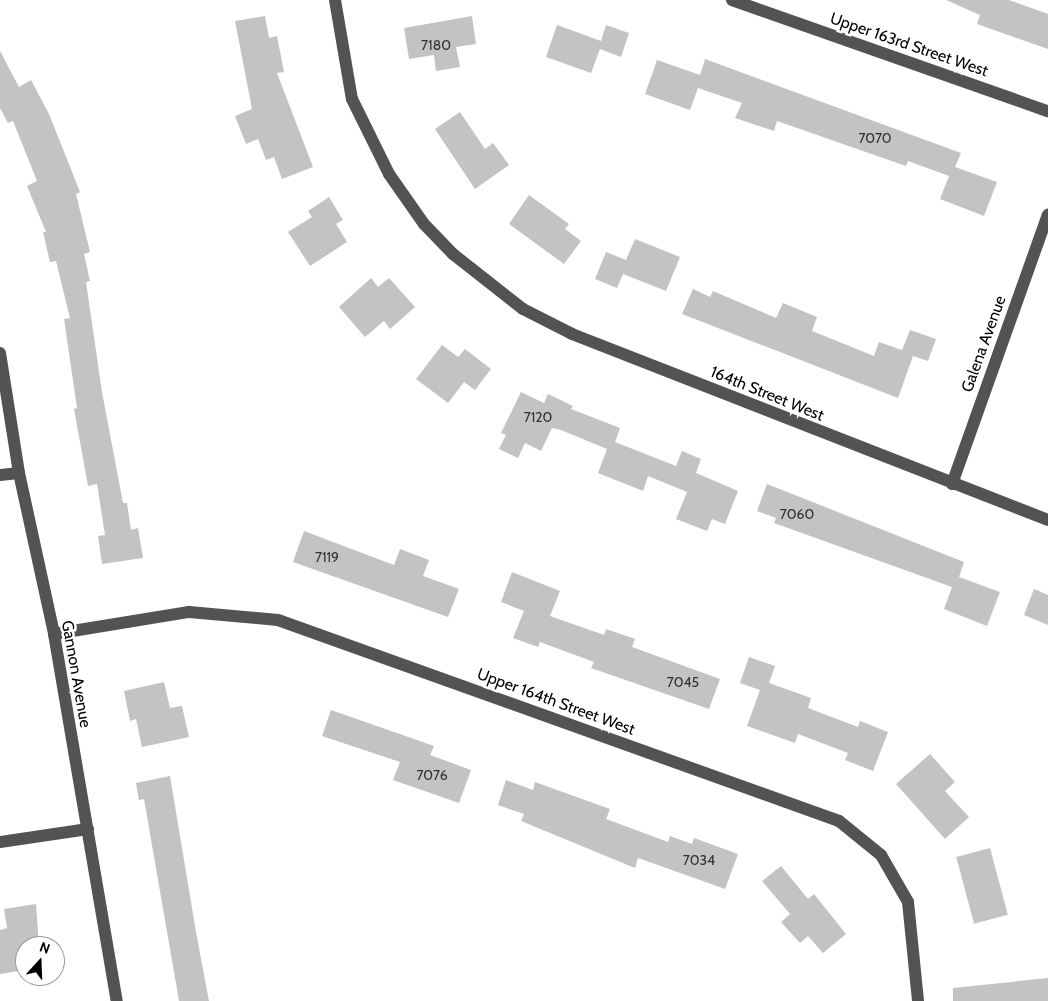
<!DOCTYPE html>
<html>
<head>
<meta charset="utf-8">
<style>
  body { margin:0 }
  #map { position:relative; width:1048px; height:1001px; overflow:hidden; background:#fff; font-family:Cabin,sans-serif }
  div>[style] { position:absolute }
  .building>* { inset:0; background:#c3c3c3; transform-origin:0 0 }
  .minor>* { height:12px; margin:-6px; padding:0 6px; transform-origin:6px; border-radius:6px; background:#535353 }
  span { translate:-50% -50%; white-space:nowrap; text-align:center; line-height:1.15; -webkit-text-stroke:5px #fff; paint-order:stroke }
  .number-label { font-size:14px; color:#313131 }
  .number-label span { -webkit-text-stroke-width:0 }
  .street-label { font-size:16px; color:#000 }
  .north { position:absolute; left:15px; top:936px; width:50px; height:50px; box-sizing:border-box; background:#fff; border:1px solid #999; border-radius:50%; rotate:20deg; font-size:14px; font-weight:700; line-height:20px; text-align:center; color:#000 }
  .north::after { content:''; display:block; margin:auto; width:18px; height:22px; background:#000; clip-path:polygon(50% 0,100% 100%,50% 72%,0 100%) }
</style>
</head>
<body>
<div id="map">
  <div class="building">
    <i style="clip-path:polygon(946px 0,1009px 0,1048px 14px,1048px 49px,977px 24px,980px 15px)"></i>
    <i style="clip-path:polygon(265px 16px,269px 38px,277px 36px,284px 72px,277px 73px,313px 167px,282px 179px,274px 157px,266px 160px,258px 139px,246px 144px,235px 116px,252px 109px,235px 21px)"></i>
    <i style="clip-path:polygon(472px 16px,476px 44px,456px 47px,460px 67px,436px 71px,434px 55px,409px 59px,404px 28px)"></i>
    <i style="clip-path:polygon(557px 25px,601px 41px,606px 25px,629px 33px,621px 57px,600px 49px,591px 73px,546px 57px)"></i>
    <i style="clip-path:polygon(0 51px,19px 87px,31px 80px,49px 114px,80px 192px,76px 194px,90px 252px,84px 254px,90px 281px,86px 282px,102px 392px,123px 503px,127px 503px,131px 530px,138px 528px,143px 558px,102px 564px,98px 536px,105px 535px,97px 484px,88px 486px,74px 409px,77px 408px,64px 319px,70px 318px,56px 261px,50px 262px,43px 232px,46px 232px,27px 186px,37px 181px,13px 121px,8px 123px,0 108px)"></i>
    <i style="clip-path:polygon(705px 59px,961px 153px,955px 167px,997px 182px,984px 216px,940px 199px,949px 176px,908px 161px,906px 166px,777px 121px,774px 131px,735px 118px,742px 103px,698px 88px,690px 110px,645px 94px,657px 60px,700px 75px)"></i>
    <i style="clip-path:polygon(460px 112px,485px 149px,493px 143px,509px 165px,475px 189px,435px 129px)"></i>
    <i style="clip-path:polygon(529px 195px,569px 224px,565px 229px,581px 241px,564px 264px,509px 224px)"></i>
    <i style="clip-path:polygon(329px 197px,343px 220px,336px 224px,347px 242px,310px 266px,288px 232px,312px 217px,308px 211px)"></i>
    <i style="clip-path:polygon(635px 239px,680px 257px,666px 291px,623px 274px,617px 288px,595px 279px,606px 252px,626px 260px)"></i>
    <i style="clip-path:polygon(371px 278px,378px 287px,389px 278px,415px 307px,390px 329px,384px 321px,365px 337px,339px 307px)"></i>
    <i style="clip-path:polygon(693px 289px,710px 297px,713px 291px,776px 318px,783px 303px,817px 317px,812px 331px,874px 356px,879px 342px,902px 350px,910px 330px,936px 339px,928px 361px,913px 356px,898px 398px,682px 314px)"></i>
    <i style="clip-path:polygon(442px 345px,458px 357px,465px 349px,491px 369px,475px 390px,464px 382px,448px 403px,416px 379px)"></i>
    <i style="clip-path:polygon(521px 392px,544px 403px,548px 394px,573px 406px,571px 409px,620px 428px,615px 442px,676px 466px,682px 451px,701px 459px,696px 473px,738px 491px,725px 524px,712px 519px,707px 531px,676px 519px,687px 492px,648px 476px,643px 491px,598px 473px,607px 449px,561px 430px,552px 428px,541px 451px,525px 443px,518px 458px,499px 449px,506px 435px,501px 433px)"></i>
    <i style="clip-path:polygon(767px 484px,964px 562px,959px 577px,1000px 592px,987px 626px,944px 609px,952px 587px,774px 523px,776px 518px,757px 511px)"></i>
    <i style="clip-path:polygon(304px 531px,394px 565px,400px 549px,429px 560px,423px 576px,459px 589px,448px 617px,293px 562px)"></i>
    <i style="clip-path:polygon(512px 572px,560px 591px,550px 616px,604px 635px,606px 629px,635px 639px,632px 647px,720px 679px,709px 709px,591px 668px,594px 662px,540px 642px,538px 647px,513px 638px,524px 611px,501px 602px)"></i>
    <i style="clip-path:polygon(1034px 589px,1048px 595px,1048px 625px,1024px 615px)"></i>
    <i style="clip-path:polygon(749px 657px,775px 666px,769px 683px,811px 698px,808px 708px,858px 727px,860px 721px,888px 732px,873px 771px,845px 760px,848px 753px,798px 734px,795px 743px,747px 726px,760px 690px,740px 683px)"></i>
    <i style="clip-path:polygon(164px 682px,170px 708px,182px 706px,189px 737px,142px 747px,136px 719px,130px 721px,124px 691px)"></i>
    <i style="clip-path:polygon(331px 710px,434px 746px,430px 755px,471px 770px,459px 803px,393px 780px,400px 762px,322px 736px)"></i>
    <i style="clip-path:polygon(930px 754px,955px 782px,945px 791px,969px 817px,945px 839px,896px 784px)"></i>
    <i style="clip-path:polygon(170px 776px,196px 932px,209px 1001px,179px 1001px,144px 799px,139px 800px,136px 783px)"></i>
    <i style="clip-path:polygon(506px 780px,533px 790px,535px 782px,610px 809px,606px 819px,668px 842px,670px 836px,692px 844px,694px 838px,738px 854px,725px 889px,638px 858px,635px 868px,521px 821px,524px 814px,498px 805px)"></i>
    <i style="left:990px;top:848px;width:69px;height:35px;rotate:75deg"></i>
    <i style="clip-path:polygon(781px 866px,808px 899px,814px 894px,846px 934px,823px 953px,808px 936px,800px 943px,781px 922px,790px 914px,762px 881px)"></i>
    <i style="clip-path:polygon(36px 904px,39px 946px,25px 946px,25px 970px,0 974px,0 930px,7px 928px,4px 909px)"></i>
    <i style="clip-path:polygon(1048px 978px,1048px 1001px,953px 1001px,953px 988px)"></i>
  </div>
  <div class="minor">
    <i style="left:335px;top:0;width:100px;rotate:80.3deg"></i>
    <i style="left:352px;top:99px;width:84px;rotate:63.7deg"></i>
    <i style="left:389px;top:174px;width:61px;rotate:55deg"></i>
    <i style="left:424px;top:224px;width:42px;rotate:46deg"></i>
    <i style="left:453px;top:254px;width:89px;rotate:38.2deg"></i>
    <i style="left:523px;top:309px;width:55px;rotate:27deg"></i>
    <i style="left:572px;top:334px;width:511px;rotate:21.34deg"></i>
    <i style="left:732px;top:0;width:335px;rotate:19.4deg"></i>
    <i style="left:0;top:353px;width:121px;rotate:81deg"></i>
    <i style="left:19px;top:473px;width:165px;rotate:77.7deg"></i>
    <i style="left:54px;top:634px;width:372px;rotate:80.3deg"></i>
    <i style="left:0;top:475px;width:19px;rotate:-6deg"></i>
    <i style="left:952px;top:484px;width:286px;rotate:-70.4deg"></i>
    <i style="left:54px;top:634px;width:137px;rotate:-9.3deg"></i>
    <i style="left:189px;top:612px;width:89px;rotate:5.1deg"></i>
    <i style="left:278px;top:620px;width:596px;rotate:19.71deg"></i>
    <i style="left:839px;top:821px;width:54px;rotate:39deg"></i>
    <i style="left:881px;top:855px;width:54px;rotate:60.1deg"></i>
    <i style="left:908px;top:902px;width:100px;rotate:84.2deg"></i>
    <i style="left:0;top:842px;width:89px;rotate:-8.4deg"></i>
  </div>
  <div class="number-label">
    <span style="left:436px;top:45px">7180</span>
    <span style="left:875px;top:138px">7070</span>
    <span style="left:538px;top:417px">7120</span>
    <span style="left:797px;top:514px">7060</span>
    <span style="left:327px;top:557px">7119</span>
    <span style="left:683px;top:682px">7045</span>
    <span style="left:432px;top:775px">7076</span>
    <span style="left:699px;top:860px">7034</span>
  </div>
  <div class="street-label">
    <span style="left:909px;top:45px;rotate:19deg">Upper 163rd Street West</span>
    <span style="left:984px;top:344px;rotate:-70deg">Galena Avenue</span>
    <span style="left:767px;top:394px;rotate:22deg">164th Street West</span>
    <span style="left:76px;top:674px;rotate:80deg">Gannon Avenue</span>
    <span style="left:556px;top:702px;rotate:20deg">Upper 164th Street West</span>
  </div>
  <div class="north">N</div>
</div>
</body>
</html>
